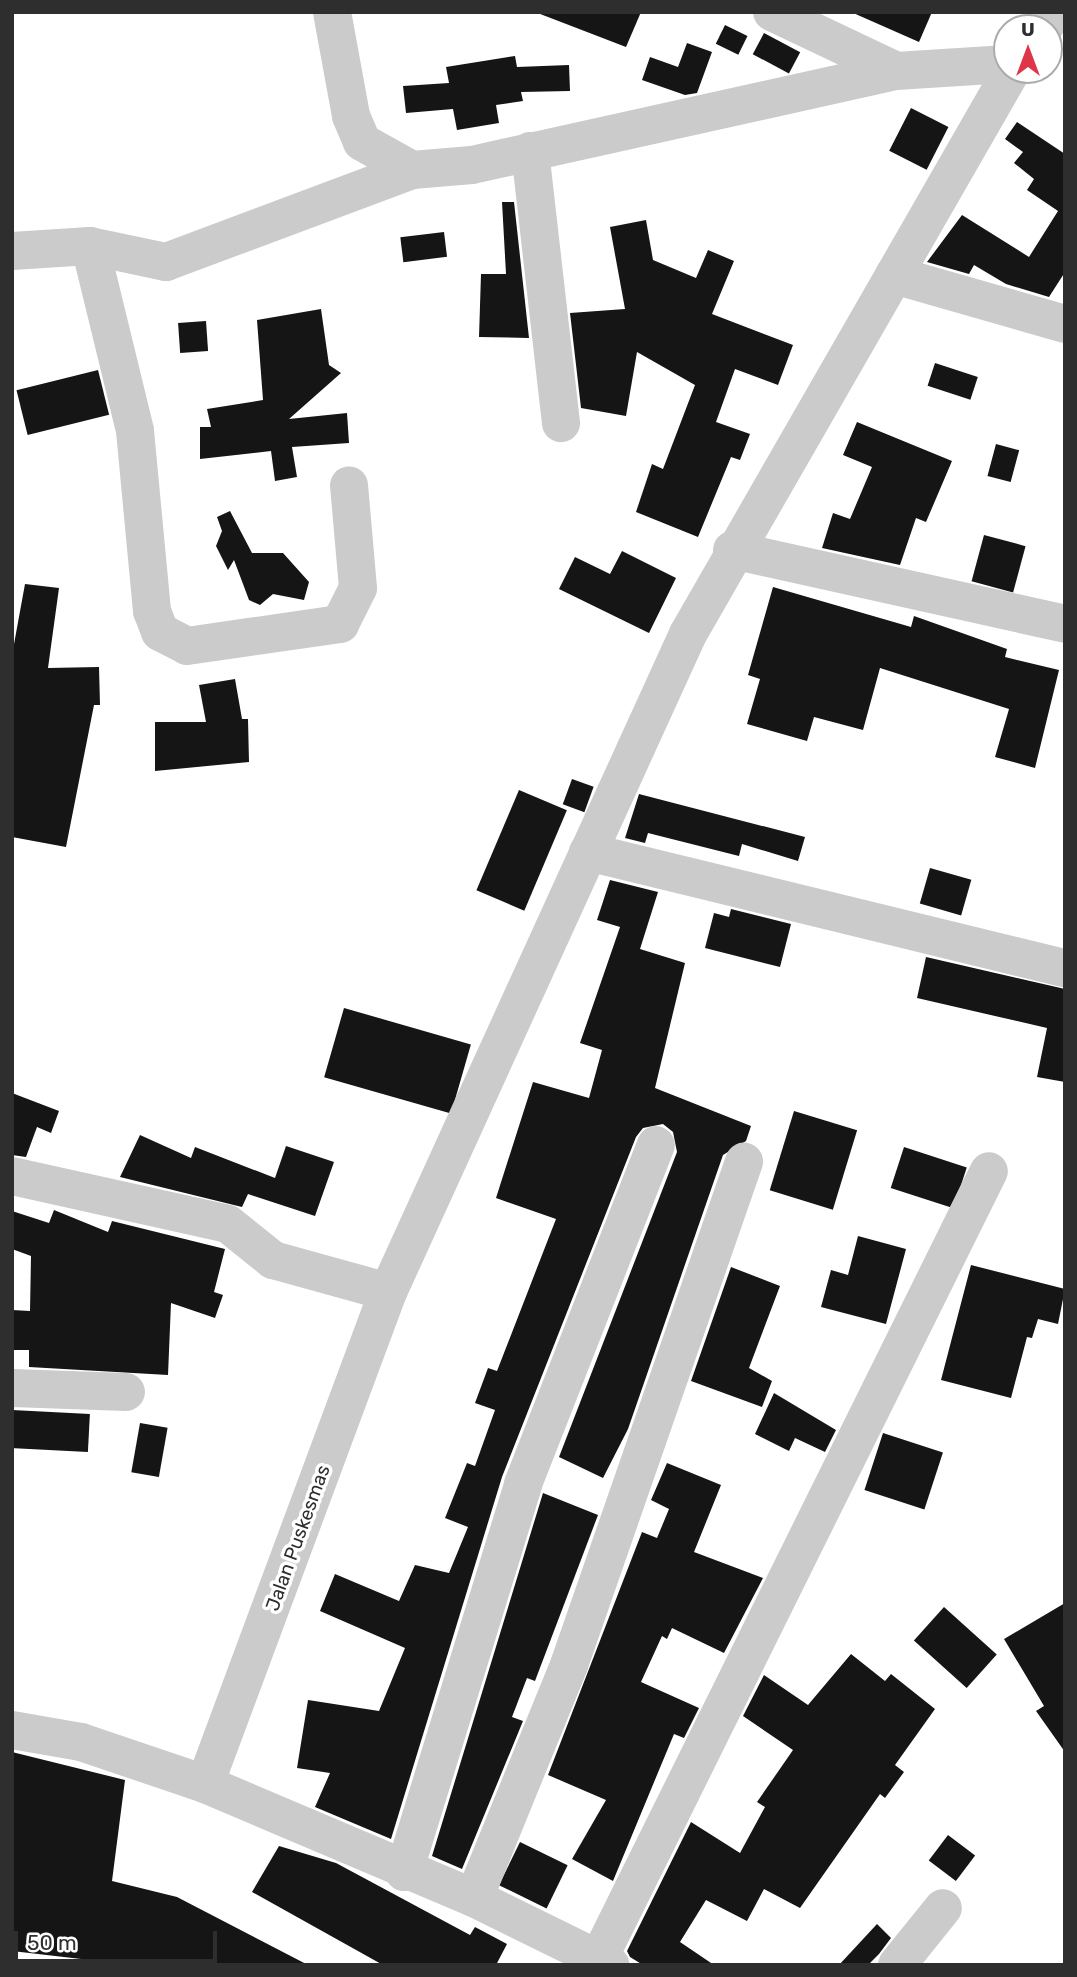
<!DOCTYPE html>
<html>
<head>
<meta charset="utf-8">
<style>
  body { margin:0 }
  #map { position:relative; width:1077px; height:1977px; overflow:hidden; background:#fff; font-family:Rubik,sans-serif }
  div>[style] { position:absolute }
  .building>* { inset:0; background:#151515; transform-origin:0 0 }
  .minor>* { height:38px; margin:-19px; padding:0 19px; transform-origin:19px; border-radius:19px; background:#cbcbcb }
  span { translate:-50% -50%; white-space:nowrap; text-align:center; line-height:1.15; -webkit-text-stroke:7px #fff; paint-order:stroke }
  .street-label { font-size:19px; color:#2e2e2e }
  .frame { position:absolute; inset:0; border:14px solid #2e2e2e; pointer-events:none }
  .north { position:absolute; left:993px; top:14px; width:70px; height:70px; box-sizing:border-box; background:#fff; border:2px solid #ababab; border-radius:50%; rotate:0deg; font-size:19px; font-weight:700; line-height:28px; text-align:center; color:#2e2e2e }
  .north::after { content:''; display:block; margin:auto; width:24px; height:32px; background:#de3649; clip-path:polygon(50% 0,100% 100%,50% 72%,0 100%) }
  .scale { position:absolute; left:14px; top:1931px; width:203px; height:32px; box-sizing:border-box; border:4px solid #2e2e2e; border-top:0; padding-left:9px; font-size:21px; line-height:24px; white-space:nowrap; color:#2e2e2e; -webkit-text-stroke:5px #fff; paint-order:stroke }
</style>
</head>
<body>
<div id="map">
  <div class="building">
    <i style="clip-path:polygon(535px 12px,641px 12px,626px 47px)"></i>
    <i style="clip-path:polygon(851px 12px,932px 12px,919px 42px)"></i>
    <i style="left:725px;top:25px;width:25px;height:21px;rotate:26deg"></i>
    <i style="left:764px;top:33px;width:41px;height:24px;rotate:28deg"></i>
    <i style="clip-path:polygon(687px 43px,712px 52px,697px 93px,685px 95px,642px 80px,650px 57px,678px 67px)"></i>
    <i style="clip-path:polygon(515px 56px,517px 67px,569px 65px,570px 91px,521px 92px,523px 101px,496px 105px,499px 123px,457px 130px,453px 109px,406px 113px,403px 86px,449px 83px,446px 67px)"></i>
    <i style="left:911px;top:108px;width:42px;height:48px;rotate:27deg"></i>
    <i style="clip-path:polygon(1017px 122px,1065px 154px,1065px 272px,1049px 297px,1006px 284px,974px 265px,969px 274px,927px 262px,962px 215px,1029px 257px,1058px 211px,1027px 190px,1034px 179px,1014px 163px,1023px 152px,1005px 139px)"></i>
    <i style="clip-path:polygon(502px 202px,514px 202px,529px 338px,479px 337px,481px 274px,506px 274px)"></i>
    <i style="clip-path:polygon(646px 220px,653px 260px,696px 278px,708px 250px,734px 261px,712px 314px,793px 345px,778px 385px,735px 369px,716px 422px,750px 434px,740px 460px,731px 457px,698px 537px,636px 512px,652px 464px,663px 469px,695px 385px,637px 352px,626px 416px,581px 408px,570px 313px,625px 309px,610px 227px)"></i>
    <i style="left:444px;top:232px;width:25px;height:44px;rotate:83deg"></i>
    <i style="clip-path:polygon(321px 309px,329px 365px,341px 373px,289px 419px,347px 413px,349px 443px,292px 447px,297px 477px,275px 481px,271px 451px,200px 459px,200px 427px,211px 427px,207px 409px,263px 400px,257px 320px)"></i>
    <i style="left:206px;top:321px;width:30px;height:28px;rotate:86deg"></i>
    <i style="left:935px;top:363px;width:45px;height:24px;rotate:18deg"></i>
    <i style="left:98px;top:370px;width:46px;height:84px;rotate:76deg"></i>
    <i style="clip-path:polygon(857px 422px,952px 461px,926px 522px,916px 518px,900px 565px,822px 548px,833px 513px,850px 519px,872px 467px,843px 455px)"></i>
    <i style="left:996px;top:444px;width:24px;height:33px;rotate:15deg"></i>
    <i style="clip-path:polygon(230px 511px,252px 553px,283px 553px,309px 582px,304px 600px,273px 594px,260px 605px,249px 600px,234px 560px,228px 570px,216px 546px,222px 531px,217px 517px)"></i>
    <i style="left:984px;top:535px;width:43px;height:48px;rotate:15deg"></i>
    <i style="clip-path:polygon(622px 551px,676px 578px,649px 633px,559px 589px,575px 557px,610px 574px)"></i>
    <i style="clip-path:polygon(25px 584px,59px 588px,48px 668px,99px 667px,100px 705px,94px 705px,66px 847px,12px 837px,12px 655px)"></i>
    <i style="clip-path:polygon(773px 587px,911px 627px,914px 616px,1007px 649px,1005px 657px,1059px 670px,1035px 768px,995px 757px,1009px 709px,880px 668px,863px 730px,814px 717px,807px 741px,747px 724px,760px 679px,748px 675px)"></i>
    <i style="clip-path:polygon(235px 679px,242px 719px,248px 719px,249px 762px,155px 771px,155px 722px,206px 722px,199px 685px)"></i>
    <i style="left:572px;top:779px;width:23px;height:27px;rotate:20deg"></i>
    <i style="left:519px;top:790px;width:52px;height:109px;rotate:23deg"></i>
    <i style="clip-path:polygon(639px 794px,805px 837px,798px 861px,742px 844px,739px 856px,648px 833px,645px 843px,625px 838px)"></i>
    <i style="left:930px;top:868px;width:43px;height:37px;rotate:16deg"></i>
    <i style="clip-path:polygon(610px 880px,658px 892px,640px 949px,685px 963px,655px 1088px,751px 1126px,746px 1141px,723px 1155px,628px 1429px,603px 1478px,559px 1457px,677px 1152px,673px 1132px,663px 1124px,643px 1128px,636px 1137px,502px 1477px,391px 1839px,315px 1807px,330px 1773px,297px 1768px,308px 1700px,379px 1711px,405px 1648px,320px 1611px,335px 1574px,399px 1601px,415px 1565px,449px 1573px,468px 1527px,445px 1518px,467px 1463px,475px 1466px,495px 1410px,475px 1403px,488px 1368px,497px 1371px,556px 1219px,496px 1198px,533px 1082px,589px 1098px,602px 1050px,580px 1043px,620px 927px,597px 920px)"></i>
    <i style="clip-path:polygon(731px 909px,791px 924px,780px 967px,705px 948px,714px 913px,729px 917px)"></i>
    <i style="clip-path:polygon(926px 957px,1065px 989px,1065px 1082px,1037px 1077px,1047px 1028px,917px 998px)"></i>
    <i style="left:344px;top:1008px;width:132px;height:72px;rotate:16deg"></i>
    <i style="clip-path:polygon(12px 1093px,59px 1111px,51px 1133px,37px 1127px,26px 1157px,12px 1155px)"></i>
    <i style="left:794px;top:1111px;width:66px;height:83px;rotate:17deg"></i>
    <i style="clip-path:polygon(140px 1135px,191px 1158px,195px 1147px,275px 1178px,286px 1146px,334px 1162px,315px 1216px,248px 1194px,242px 1207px,120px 1177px)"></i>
    <i style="left:904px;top:1147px;width:66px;height:43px;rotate:18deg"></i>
    <i style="clip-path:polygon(54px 1210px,108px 1232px,112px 1221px,225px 1249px,214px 1292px,223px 1295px,215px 1318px,171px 1303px,168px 1375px,29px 1367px,29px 1350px,12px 1350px,12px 1310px,30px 1311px,31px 1256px,12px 1249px,12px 1211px,49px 1223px)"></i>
    <i style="clip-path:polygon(858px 1236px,906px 1249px,886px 1324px,821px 1307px,831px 1270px,848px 1275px)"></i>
    <i style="clip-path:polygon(971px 1265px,1065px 1289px,1058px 1324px,1038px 1319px,1032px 1338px,1027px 1337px,1011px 1398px,941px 1380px)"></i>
    <i style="clip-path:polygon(731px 1267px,780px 1286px,749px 1368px,772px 1381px,762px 1407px,691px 1381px)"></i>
    <i style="clip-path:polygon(774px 1393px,836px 1430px,825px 1452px,795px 1438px,789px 1451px,755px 1434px)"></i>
    <i style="left:12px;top:1410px;width:78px;height:38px;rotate:3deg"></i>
    <i style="left:140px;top:1423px;width:28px;height:50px;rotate:10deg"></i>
    <i style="left:883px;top:1433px;width:63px;height:60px;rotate:18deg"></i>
    <i style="clip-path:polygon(667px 1463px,721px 1485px,694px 1552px,763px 1578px,724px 1653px,672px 1628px,667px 1639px,662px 1636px,641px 1682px,699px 1708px,684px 1738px,674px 1734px,613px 1881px,572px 1859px,606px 1800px,548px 1775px,642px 1532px,657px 1538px,669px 1509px,651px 1500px)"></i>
    <i style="clip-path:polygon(543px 1493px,598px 1515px,535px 1681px,527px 1678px,512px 1717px,523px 1721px,462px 1869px,432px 1856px)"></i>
    <i style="clip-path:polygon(1065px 1603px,1065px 1752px,1036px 1711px,1044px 1706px,1004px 1639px)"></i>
    <i style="left:944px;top:1607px;width:71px;height:45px;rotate:42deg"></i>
    <i style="clip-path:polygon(851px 1654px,885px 1681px,891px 1674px,935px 1709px,895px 1765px,904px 1772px,885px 1798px,880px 1794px,800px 1908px,764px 1889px,747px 1921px,706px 1900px,680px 1942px,714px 1965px,643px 1965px,630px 1957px,627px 1951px,691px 1822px,740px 1853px,765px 1807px,757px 1802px,793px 1750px,743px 1716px,764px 1675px,808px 1705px)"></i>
    <i style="clip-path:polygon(12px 1752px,125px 1780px,112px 1881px,177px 1897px,308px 1965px,133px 1965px,12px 1951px)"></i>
    <i style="left:948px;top:1835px;width:34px;height:32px;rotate:37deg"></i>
    <i style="left:520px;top:1842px;width:53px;height:48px;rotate:26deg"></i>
    <i style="clip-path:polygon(279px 1846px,336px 1863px,470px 1935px,475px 1927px,507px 1944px,496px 1965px,383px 1965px,252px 1892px)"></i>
    <i style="clip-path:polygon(877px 1924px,891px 1938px,879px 1954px,868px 1965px,839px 1965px)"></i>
  </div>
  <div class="minor">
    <i style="left:332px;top:12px;width:106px;rotate:79.6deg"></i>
    <i style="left:351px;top:116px;width:28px;rotate:67deg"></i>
    <i style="left:362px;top:142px;width:57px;rotate:29.2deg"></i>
    <i style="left:772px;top:12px;width:137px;rotate:25.4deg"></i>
    <i style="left:1043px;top:28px;width:20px;rotate:-53deg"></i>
    <i style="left:530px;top:151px;width:274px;rotate:83.5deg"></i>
    <i style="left:90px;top:246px;width:190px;rotate:76.3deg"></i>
    <i style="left:135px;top:431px;width:181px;rotate:84.6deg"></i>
    <i style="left:152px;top:611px;width:22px;rotate:69deg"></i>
    <i style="left:160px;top:632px;width:30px;rotate:27deg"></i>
    <i style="left:187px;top:646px;width:155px;rotate:-8.2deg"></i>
    <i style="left:340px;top:624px;width:40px;rotate:-63.4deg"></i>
    <i style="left:358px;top:588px;width:103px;rotate:-95deg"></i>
    <i style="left:12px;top:251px;width:78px;rotate:-3.7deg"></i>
    <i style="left:90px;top:246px;width:78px;rotate:11.9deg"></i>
    <i style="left:166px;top:262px;width:263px;rotate:-20.5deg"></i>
    <i style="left:412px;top:170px;width:60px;rotate:-4.8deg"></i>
    <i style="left:472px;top:165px;width:434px;rotate:-12.5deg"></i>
    <i style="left:896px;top:71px;width:111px;rotate:-3.6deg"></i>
    <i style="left:894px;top:275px;width:178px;rotate:16deg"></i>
    <i style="left:732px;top:550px;width:341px;rotate:12.5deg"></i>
    <i style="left:588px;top:852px;width:491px;rotate:13.7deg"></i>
    <i style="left:12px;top:1176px;width:221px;rotate:12.5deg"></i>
    <i style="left:228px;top:1224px;width:58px;rotate:38.7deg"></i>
    <i style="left:273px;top:1260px;width:119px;rotate:15.5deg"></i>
    <i style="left:12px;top:1388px;width:114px;rotate:2deg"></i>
    <i style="left:12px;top:1730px;width:70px;rotate:9.9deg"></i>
    <i style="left:81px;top:1742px;width:131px;rotate:18.7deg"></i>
    <i style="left:205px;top:1784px;width:292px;rotate:23deg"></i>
    <i style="left:474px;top:1898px;width:152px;rotate:26.2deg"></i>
    <i style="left:205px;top:1784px;width:525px;rotate:-69.6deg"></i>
    <i style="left:388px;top:1292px;width:723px;rotate:-65.49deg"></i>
    <i style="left:688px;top:634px;width:650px;rotate:-60.12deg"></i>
    <i style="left:404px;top:1872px;width:406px;rotate:-72.9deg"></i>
    <i style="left:523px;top:1484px;width:364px;rotate:-68.6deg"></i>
    <i style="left:474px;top:1898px;width:252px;rotate:-67.8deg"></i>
    <i style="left:569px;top:1665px;width:533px;rotate:-70.82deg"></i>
    <i style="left:599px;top:1958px;width:878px;rotate:-63.64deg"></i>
    <i style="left:897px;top:1965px;width:73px;rotate:-51.1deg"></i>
  </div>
  <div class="street-label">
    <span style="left:298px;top:1538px;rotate:-70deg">Jalan Puskesmas</span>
  </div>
  <div class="frame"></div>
  <div class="north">U</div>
  <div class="scale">50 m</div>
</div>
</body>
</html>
